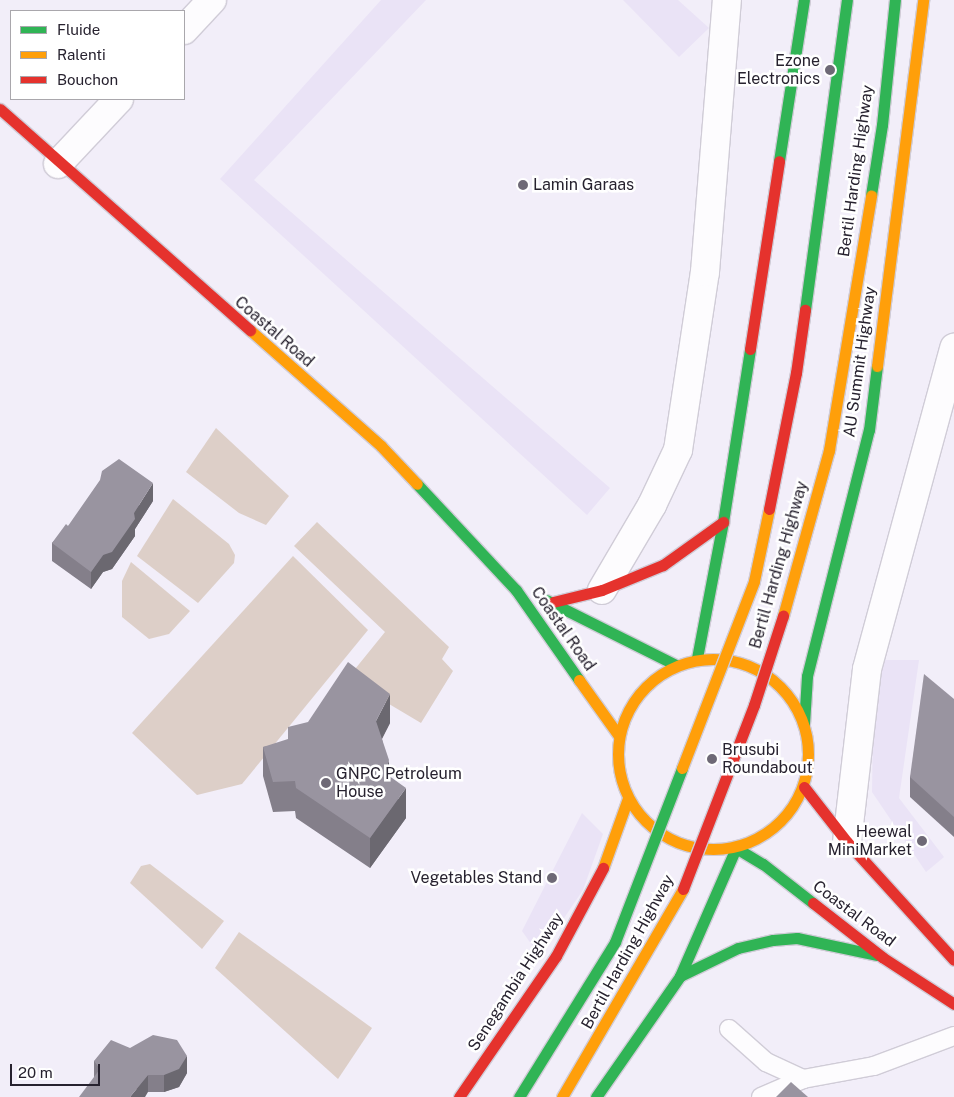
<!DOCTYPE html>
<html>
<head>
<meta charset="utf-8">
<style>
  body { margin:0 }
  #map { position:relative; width:954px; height:1097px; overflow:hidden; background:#f2eef9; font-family:"Public Sans",sans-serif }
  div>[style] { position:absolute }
  .built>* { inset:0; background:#eae3f6 }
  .green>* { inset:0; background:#ddcfc8 }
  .roads { filter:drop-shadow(1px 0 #d0ccd7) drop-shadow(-1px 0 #d0ccd7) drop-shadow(0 1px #d0ccd7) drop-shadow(0 -1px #d0ccd7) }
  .lane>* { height:18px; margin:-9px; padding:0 9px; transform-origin:9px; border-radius:9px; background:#fdfcfe }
  .street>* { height:28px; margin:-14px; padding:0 14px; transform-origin:14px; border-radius:14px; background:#fdfcfe }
  .fast>* { height:11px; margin:-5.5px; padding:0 5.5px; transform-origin:5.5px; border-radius:5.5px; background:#30b455 }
  .slow>* { height:11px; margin:-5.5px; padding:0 5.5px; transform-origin:5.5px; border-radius:5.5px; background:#ff9f0a }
  .slow>.ring { margin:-5.5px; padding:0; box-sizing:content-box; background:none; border:11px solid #ff9f0a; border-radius:50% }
  .jam>* { height:11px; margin:-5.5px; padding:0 5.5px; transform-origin:5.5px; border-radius:5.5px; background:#e5322d }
  .bridges { filter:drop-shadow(1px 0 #d0ccd7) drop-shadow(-1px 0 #d0ccd7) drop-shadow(0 1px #d0ccd7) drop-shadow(0 -1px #d0ccd7) }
  .fast-bridge>* { height:11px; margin:-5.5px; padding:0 5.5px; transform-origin:5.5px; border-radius:5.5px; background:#30b455 }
  .slow-bridge>* { height:11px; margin:-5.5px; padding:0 5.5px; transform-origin:5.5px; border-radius:5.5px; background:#ff9f0a }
  .jam-bridge>* { height:11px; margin:-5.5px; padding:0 5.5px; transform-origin:5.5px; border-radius:5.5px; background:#e5322d }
  .wall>* { inset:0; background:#847f8a }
  .shaded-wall>* { inset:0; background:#6b6870 }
  .building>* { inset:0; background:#9994a0 }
  .dots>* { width:14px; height:14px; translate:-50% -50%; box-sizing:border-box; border:2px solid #fff; border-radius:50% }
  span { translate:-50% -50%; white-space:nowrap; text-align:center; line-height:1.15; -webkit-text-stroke:5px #fff; paint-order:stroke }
  .poi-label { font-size:16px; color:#27222f }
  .right { translate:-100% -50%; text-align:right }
  .left { translate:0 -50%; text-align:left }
  .street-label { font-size:16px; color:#27222f }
  .legend { position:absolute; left:10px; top:10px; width:175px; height:90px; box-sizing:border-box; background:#fff; border:1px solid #a9a7ac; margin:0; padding:6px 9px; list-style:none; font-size:15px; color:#27222f }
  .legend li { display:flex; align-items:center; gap:10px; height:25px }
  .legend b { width:25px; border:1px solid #a9a7ac }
  .scale { position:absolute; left:10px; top:1064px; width:90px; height:22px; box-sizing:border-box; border:2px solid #27222f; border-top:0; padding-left:6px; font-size:15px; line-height:18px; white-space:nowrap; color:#27222f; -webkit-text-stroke:4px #fff; paint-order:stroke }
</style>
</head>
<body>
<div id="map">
  <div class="built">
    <i style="clip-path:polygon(381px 0,426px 0,254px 180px,610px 488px,587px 515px,220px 179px)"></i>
    <i style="clip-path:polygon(623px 0,678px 0,709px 28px,679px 57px)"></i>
    <i style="clip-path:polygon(874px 660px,919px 660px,899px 798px,944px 857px,926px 872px,872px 792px)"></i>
    <i style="clip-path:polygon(582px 813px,603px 834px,583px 890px,539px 955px,522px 931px)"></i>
  </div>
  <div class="green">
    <i style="clip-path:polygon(216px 428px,289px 496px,266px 525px,239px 513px,186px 472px)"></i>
    <i style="clip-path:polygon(173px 499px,229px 544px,235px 555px,234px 563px,198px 603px,137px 556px)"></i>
    <i style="clip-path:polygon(317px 522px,449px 647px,442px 659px,453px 671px,421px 723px,347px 679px,385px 632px,294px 546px)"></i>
    <i style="clip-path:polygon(293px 556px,368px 630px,242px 784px,197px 795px,132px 733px)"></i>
    <i style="clip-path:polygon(131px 562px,190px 611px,169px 634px,149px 639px,122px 617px,122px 581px)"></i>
    <i style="clip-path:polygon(150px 864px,224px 921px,202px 949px,130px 883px,141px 866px)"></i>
    <i style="clip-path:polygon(239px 932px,372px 1028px,338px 1079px,215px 968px)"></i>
  </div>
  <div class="roads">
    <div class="lane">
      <i style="left:729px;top:1029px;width:50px;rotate:41.7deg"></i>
      <i style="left:766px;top:1062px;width:41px;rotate:24.7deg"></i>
      <i style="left:803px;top:1079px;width:72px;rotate:-10.4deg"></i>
      <i style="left:874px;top:1066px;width:85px;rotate:-20.6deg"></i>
      <i style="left:761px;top:1097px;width:46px;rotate:-23.2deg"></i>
    </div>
    <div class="street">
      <i style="left:184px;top:30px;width:41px;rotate:-47deg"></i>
      <i style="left:58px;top:164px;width:89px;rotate:-46.8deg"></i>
      <i style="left:602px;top:590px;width:99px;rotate:-59.5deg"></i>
      <i style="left:652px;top:505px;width:61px;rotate:-64.7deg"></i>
      <i style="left:678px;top:450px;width:180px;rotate:-81.4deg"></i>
      <i style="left:705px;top:272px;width:273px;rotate:-85.4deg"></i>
      <i style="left:847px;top:842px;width:174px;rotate:-83.4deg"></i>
      <i style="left:867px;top:669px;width:333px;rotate:-74.8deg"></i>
    </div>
    <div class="fast">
      <i style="left:779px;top:161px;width:163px;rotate:-81.2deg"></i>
      <i style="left:417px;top:484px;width:145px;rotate:47deg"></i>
      <i style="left:516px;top:590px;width:110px;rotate:55deg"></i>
      <i style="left:546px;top:600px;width:145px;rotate:26.6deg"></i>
      <i style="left:697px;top:658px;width:138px;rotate:-79.2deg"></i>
      <i style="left:723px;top:522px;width:175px;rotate:-81.1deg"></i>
      <i style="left:804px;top:724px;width:48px;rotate:-86.4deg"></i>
      <i style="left:807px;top:676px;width:254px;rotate:-75.9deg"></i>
      <i style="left:869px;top:430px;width:64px;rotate:-82.9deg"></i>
      <i style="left:680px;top:976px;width:64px;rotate:-25.8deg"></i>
      <i style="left:738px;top:948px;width:36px;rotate:-13deg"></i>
      <i style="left:773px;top:940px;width:24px;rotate:-5deg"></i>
      <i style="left:797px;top:938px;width:81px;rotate:12.1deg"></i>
      <i style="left:596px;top:1097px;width:147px;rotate:-55.2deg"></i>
      <i style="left:680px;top:976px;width:140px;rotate:-66.4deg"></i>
      <i style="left:736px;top:848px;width:31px;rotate:31deg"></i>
      <i style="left:763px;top:864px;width:63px;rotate:38deg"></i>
    </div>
    <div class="slow">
      <i style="left:250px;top:330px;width:175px;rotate:41.5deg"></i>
      <i style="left:381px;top:446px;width:52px;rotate:46.5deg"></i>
      <i style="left:877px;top:366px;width:369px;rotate:-82.8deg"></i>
      <i class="ring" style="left:618px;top:659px;width:179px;height:179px"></i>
      <i style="left:579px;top:680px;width:69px;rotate:54.5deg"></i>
      <i style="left:603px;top:868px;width:74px;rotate:-70.3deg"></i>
    </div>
    <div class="jam">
      <i style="left:0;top:109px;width:334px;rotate:41.5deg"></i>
      <i style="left:750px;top:349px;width:190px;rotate:-81.2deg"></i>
      <i style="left:553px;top:602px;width:50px;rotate:-13.8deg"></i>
      <i style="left:602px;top:590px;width:66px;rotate:-22.3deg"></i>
      <i style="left:663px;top:565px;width:74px;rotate:-35.6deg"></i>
      <i style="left:804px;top:787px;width:70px;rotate:52deg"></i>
      <i style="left:847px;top:842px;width:159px;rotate:47.8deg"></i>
      <i style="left:813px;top:903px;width:88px;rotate:38deg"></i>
      <i style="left:882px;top:957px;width:86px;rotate:33.1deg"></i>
      <i style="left:459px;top:1097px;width:171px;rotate:-55.5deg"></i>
      <i style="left:556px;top:956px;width:100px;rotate:-61.9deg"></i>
    </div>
  </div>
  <div class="bridges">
    <div class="fast-bridge">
      <i style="left:871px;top:195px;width:71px;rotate:-81.1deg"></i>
      <i style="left:882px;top:125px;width:126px;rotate:-84.1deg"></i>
      <i style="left:805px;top:310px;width:313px;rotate:-82.3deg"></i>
      <i style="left:519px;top:1097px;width:182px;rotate:-58.2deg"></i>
      <i style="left:615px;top:942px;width:186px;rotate:-68.9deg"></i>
    </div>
    <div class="slow-bridge">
      <i style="left:783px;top:616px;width:172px;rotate:-74.5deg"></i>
      <i style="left:829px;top:450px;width:258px;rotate:-80.6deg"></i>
      <i style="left:682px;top:768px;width:200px;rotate:-68.9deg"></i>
      <i style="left:754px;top:581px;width:74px;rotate:-78.2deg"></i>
      <i style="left:562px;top:1097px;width:241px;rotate:-59.8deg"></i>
    </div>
    <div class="jam-bridge">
      <i style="left:769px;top:509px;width:139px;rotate:-78.8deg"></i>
      <i style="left:796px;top:373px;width:64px;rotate:-81.9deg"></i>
      <i style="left:683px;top:889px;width:197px;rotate:-68.9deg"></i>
      <i style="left:754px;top:705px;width:94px;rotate:-72deg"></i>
    </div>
  </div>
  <div class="wall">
    <i style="clip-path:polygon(153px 501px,135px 529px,135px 536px,112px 569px,103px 572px,91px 589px,52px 561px,52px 543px,68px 526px)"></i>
    <i style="clip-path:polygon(954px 699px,954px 837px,910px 797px,910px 777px)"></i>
    <i style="clip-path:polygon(390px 723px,382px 739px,389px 776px,406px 818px,370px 868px,296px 818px,295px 811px,273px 812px,263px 776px,263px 747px)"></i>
    <i style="clip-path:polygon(130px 1048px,187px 1073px,179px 1087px,164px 1092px,148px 1092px,94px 1078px,94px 1061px)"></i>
  </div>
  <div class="shaded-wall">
    <i style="clip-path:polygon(153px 483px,153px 501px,135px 529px,135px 536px,112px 569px,103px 572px,91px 589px,91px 572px,134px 513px)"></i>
    <i style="clip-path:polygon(390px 694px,390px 723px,376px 750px,376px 721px)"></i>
    <i style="clip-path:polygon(389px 760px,389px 789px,385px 773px)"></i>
    <i style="clip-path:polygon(406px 788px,406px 818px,370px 868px,370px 838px)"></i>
    <i style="clip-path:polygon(187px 1056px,187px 1073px,179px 1087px,164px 1092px,164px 1075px)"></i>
    <i style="clip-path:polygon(148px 1075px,148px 1092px,145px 1097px,130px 1097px)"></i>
  </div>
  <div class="building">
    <i style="clip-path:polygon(119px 459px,153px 483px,134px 513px,135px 519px,112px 552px,103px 555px,91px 572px,52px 543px,66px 524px,68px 526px,100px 480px,102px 471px)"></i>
    <i style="clip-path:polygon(348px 662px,390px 694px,376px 721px,389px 760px,385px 773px,406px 788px,370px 838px,296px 788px,295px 781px,273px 782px,263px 747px,288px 739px,288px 727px,308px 722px)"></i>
    <i style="clip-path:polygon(924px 674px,954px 699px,954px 817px,910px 777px)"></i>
    <i style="clip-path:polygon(153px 1035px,177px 1040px,187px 1056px,179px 1069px,164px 1075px,148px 1075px,130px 1097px,79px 1097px,100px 1069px,94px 1061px,111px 1040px,130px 1048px)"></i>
    <i style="clip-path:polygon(791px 1082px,808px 1097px,776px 1097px)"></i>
  </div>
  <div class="dots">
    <i style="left:830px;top:70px;background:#6e6976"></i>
    <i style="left:523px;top:185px;background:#6e6976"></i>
    <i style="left:712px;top:759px;background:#6e6976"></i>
    <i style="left:326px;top:783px;background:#6e6976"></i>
    <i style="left:922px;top:841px;background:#6e6976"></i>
    <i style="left:552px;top:878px;background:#6e6976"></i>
  </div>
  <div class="poi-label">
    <span class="right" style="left:820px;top:70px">Ezone<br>Electronics</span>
    <span class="left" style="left:533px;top:185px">Lamin Garaas</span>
    <span class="left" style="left:722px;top:759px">Brusubi<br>Roundabout</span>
    <span class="left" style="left:336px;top:783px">GNPC Petroleum<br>House</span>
    <span class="right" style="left:912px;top:841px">Heewal<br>MiniMarket</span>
    <span class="right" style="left:542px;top:878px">Vegetables Stand</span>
  </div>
  <div class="street-label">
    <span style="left:856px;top:171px;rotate:-82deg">Bertil Harding Highway</span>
    <span style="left:274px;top:332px;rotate:41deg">Coastal Road</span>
    <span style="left:860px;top:362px;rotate:-82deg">AU Summit Highway</span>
    <span style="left:779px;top:565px;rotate:-74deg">Bertil Harding Highway</span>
    <span style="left:563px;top:629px;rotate:55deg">Coastal Road</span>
    <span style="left:854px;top:914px;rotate:37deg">Coastal Road</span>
    <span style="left:628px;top:952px;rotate:-61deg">Bertil Harding Highway</span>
    <span style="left:516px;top:982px;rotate:-57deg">Senegambia Highway</span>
  </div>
  <ul class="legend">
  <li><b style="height:6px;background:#30b455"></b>Fluide</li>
  <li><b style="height:6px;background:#ff9f0a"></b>Ralenti</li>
  <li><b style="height:6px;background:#e5322d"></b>Bouchon</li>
  </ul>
  <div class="scale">20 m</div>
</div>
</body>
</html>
